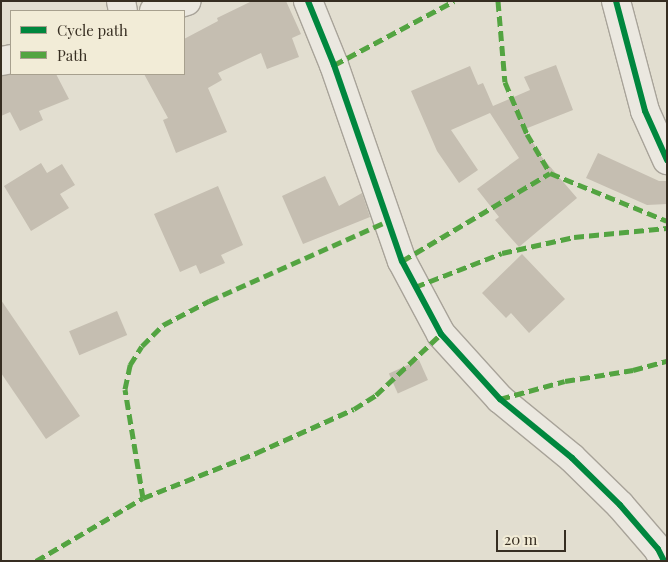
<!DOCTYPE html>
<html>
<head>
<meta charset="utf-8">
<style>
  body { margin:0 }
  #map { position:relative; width:668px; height:562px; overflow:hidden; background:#e2ded0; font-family:"Playfair Display",serif }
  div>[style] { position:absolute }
  .building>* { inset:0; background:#c5beb1; transform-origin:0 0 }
  .roads { filter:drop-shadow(1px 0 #a8a399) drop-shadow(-1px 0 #a8a399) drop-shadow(0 1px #a8a399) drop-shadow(0 -1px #a8a399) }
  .minor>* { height:28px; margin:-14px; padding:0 14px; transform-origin:14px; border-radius:14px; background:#ebe8e0 }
  .quiet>* { height:5px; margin-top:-2.5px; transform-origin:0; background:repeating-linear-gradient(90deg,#53a441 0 10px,transparent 0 15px) }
  .cycleway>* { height:6px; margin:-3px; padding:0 3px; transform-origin:3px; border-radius:3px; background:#00873e }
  span { translate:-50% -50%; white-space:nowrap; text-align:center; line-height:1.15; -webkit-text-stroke:4.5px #f2ecd7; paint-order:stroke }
  .frame { position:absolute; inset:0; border:2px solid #362d21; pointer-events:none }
  .legend { position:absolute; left:10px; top:10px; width:175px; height:65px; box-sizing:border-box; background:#f2ecd7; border:1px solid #a7a08e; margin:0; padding:6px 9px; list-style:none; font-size:15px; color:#362d21 }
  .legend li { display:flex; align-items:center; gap:10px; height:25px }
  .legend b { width:25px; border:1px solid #a7a08e }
  .scale { position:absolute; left:496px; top:530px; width:70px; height:22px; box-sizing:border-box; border:2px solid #362d21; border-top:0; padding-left:6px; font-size:15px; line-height:18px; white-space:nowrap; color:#362d21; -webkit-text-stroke:4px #f2ecd7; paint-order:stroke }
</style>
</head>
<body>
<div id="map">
  <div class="building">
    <i style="clip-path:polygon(252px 1px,286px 1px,301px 34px,292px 38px,299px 57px,267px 69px,261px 53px,218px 73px,222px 80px,208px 88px,227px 132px,176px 153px,163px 120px,168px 118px,144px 74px,184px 74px,184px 39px,218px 21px,217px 18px)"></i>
    <i style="clip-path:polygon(556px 65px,573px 110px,525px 129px,541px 156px,577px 198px,519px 247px,495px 220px,499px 217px,477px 189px,519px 158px,490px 113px,451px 130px,478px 170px,459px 183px,437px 151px,411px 91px,470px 66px,478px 85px,483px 83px,493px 106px,530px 90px,524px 77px)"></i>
    <i style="clip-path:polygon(15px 74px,56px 74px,69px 99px,39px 111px,43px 120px,20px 131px,10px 112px,1px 116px,1px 76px)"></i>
    <i style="clip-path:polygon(598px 153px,659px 181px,667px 181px,667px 204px,647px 205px,586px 178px)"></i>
    <i style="clip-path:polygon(41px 163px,47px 173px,62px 164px,75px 185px,60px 194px,69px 208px,31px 231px,4px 186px)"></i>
    <i style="clip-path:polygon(325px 176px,339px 206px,362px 193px,370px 217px,303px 244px,282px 196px)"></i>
    <i style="clip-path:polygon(218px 186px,243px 245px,221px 255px,225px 263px,200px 274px,196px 265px,180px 272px,154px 214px)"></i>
    <i style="clip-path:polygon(522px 254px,565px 299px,529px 333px,511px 313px,506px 318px,482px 293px)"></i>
    <i style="clip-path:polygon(1px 300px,80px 416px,46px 439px,1px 373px)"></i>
    <i style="left:117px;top:311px;width:26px;height:52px;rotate:67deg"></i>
    <i style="left:419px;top:360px;width:22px;height:33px;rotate:66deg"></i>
  </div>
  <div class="roads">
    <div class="minor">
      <i style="left:121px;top:1px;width:10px;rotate:79deg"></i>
      <i style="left:308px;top:1px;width:69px;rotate:67.9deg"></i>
      <i style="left:334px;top:65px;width:207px;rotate:70.9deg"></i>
      <i style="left:402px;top:261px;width:83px;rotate:61.9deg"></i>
      <i style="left:441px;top:334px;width:88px;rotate:47.8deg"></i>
      <i style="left:500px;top:399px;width:93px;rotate:39.3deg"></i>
      <i style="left:572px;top:458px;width:67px;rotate:44.4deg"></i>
      <i style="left:620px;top:505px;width:58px;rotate:49.2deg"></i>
      <i style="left:658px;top:549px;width:13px;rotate:63deg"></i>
      <i style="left:616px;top:1px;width:114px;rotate:75.2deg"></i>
      <i style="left:645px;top:111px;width:54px;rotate:65.8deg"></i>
      <i style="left:154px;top:11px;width:34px;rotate:-17deg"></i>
      <i style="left:1px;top:61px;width:10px;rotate:-11deg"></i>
    </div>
  </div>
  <div class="quiet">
    <i style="left:498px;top:1px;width:81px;rotate:85.1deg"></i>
    <i style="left:505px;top:82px;width:56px;rotate:67.1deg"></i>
    <i style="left:527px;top:134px;width:45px;rotate:59.5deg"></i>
    <i style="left:550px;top:173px;width:126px;rotate:22.3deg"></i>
    <i style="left:334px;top:65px;width:136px;rotate:-28.1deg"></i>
    <i style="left:402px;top:261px;width:172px;rotate:-30.7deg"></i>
    <i style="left:415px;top:287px;width:93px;rotate:-21.3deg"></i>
    <i style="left:502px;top:253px;width:74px;rotate:-12.5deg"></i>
    <i style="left:574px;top:237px;width:93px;rotate:-5.5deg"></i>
    <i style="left:500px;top:399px;width:67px;rotate:-15.5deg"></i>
    <i style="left:565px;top:381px;width:69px;rotate:-9.2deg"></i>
    <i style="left:633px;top:370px;width:35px;rotate:-15deg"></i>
    <i style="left:143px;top:498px;width:110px;rotate:-99.4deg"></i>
    <i style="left:125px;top:389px;width:25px;rotate:-78deg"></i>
    <i style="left:130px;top:365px;width:22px;rotate:-58deg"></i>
    <i style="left:142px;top:346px;width:30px;rotate:-45deg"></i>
    <i style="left:163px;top:325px;width:52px;rotate:-27.6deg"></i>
    <i style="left:209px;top:301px;width:196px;rotate:-24.1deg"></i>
    <i style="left:36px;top:561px;width:124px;rotate:-30.5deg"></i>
    <i style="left:143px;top:498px;width:122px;rotate:-21.7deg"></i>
    <i style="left:256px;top:453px;width:107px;rotate:-24.2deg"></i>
    <i style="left:354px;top:409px;width:26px;rotate:-32deg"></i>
    <i style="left:376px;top:395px;width:89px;rotate:-43.2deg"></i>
  </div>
  <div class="cycleway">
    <i style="left:308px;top:1px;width:69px;rotate:67.9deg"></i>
    <i style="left:334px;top:65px;width:207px;rotate:70.9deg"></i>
    <i style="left:402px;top:261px;width:83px;rotate:61.9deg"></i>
    <i style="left:441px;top:334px;width:88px;rotate:47.8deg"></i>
    <i style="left:500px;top:399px;width:93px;rotate:39.3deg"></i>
    <i style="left:572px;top:458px;width:67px;rotate:44.4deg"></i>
    <i style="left:620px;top:505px;width:58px;rotate:49.2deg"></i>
    <i style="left:658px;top:549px;width:13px;rotate:63deg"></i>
    <i style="left:616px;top:1px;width:114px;rotate:75.2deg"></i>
    <i style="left:645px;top:111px;width:54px;rotate:65.8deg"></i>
  </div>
  <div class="frame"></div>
  <ul class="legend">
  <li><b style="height:6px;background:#00873e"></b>Cycle path</li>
  <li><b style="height:6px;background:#53a441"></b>Path</li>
  </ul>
  <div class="scale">20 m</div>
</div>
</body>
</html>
